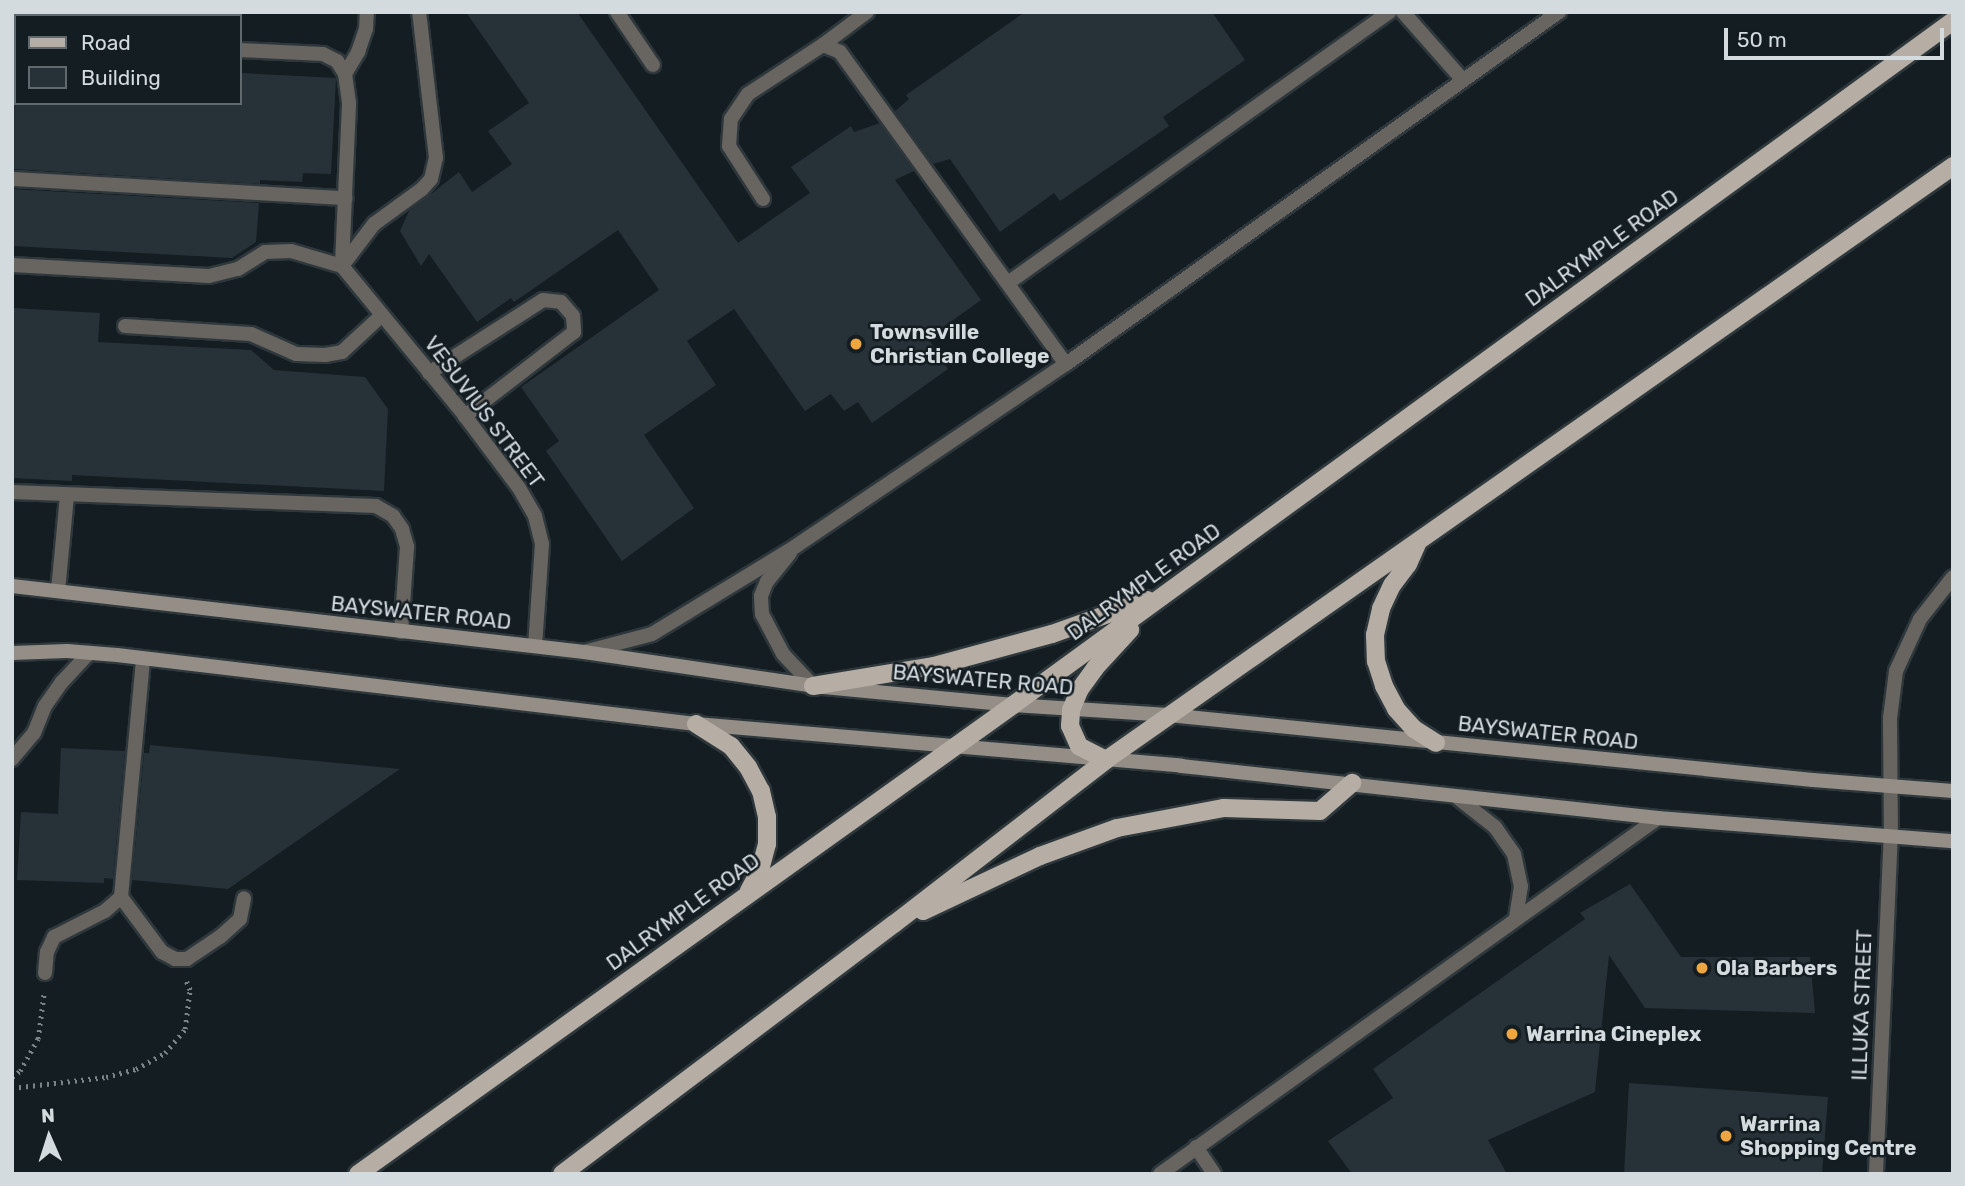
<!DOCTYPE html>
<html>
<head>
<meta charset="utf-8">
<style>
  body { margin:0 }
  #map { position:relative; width:1965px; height:1186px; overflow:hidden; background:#131d22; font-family:Rubik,sans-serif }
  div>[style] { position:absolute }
  .building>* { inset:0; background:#273238 }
  .path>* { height:4.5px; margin-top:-2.25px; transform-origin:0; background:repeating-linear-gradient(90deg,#7b8388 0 2px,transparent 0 7px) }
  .roads { filter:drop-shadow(2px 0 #2e383c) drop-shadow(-2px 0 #2e383c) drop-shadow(0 2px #2e383c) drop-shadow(0 -2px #2e383c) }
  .lane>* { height:14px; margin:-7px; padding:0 7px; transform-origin:7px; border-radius:7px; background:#686460 }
  .street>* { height:14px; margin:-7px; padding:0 7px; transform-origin:7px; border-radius:7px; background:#686460 }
  .secondary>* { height:14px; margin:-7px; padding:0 7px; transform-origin:7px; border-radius:7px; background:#948e87 }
  .primary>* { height:18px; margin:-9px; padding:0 9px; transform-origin:9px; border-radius:9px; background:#b6aea5 }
  .dots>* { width:19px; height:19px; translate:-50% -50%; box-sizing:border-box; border:4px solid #131d22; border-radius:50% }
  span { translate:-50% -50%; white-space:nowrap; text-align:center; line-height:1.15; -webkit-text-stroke:5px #131d22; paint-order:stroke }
  .street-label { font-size:21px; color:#d4dbdf }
  .poi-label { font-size:21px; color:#d4dbdf; font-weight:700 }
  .left { translate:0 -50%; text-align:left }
  .frame { position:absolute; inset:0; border:14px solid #d4dbdf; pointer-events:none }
  .legend { position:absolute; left:14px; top:14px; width:228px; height:91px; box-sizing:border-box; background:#131d22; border:2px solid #60696e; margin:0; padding:9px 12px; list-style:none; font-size:21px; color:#d4dbdf }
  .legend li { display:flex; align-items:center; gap:14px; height:35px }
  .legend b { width:35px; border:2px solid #60696e }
  .north { position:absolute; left:14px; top:1102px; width:70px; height:70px; -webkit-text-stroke:5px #131d22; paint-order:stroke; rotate:357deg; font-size:19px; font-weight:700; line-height:28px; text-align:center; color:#d4dbdf }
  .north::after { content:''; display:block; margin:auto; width:24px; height:32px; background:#d4dbdf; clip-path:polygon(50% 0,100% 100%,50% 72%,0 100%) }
  .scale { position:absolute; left:1724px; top:28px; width:220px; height:32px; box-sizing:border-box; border:4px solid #d4dbdf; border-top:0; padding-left:9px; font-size:21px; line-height:24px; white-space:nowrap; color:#d4dbdf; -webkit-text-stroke:5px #131d22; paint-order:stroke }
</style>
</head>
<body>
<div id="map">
  <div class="building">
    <i style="clip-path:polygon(466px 12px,577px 12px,738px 243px,810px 193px,791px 167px,851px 126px,854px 132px,880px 123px,914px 171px,895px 180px,981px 300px,928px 338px,948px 369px,872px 423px,858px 402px,844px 411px,831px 394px,805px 411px,734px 309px,687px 341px,716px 385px,644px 435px,694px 508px,622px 561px,546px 451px,559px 441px,521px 387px,659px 290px,618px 230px,514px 302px,511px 298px,477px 322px,429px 254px,421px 266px,400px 231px,409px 211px,459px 172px,472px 192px,512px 164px,488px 131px,529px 103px)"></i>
    <i style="clip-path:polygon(1025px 12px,1212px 12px,1245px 60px,1163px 117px,1169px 126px,1060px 201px,1054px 193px,1000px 232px,950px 159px,933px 164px,895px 111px,909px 99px,906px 95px)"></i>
    <i style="clip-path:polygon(240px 73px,336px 78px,331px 174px,303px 173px,302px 182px,260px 180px,260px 184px,12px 169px,12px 103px,240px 103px)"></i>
    <i style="clip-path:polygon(12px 189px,259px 203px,256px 242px,232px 258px,12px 246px)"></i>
    <i style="clip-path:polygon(12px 308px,100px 313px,98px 342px,251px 350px,274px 370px,365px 377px,388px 409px,384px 491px,72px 475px,72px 481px,12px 478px)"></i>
    <i style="clip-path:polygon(150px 745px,400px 769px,228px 889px,132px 880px,144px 753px,149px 753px)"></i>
    <i style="clip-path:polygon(61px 748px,125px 751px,113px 879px,104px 878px,104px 883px,17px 880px,21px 812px,58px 814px)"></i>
    <i style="clip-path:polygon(1630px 884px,1681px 957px,1810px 957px,1815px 1013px,1645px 1008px,1609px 955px,1595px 1092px,1488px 1140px,1507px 1174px,1352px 1174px,1328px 1141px,1393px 1098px,1373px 1069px,1585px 919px,1580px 913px)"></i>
    <i style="clip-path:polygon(1629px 1083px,1828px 1097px,1822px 1174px,1624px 1174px)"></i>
  </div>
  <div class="path">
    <i style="left:12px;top:1077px;width:10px;rotate:-37deg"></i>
    <i style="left:20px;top:1071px;width:37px;rotate:-61deg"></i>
    <i style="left:38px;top:1039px;width:47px;rotate:-82.7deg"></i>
    <i style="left:12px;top:1088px;width:95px;rotate:-6.7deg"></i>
    <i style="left:106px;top:1077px;width:31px;rotate:-15deg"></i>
    <i style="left:136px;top:1069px;width:33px;rotate:-29deg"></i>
    <i style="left:165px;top:1053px;width:31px;rotate:-50deg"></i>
    <i style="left:185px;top:1029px;width:39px;rotate:-83deg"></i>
    <i style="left:190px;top:990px;width:12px;rotate:-114deg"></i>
  </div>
  <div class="roads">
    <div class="lane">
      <i style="left:617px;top:12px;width:64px;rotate:55.8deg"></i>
      <i style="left:12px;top:38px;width:4px"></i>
      <i style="left:823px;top:45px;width:55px;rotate:-36.9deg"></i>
      <i style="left:240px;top:50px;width:83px;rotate:2.8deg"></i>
      <i style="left:323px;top:54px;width:16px;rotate:27deg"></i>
      <i style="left:337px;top:61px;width:15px;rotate:58deg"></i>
      <i style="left:345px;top:74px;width:30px;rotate:82deg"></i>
      <i style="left:349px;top:104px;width:162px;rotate:92.5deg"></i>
      <i style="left:345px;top:74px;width:26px;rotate:-59deg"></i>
      <i style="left:358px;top:52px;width:24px;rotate:-71deg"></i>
      <i style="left:366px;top:29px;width:17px;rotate:-87deg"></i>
      <i style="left:12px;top:179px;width:334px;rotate:3.3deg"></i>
      <i style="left:763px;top:199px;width:63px;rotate:-122.7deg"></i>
      <i style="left:729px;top:146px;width:27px;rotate:-86deg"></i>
      <i style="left:731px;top:119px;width:30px;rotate:-56deg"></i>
      <i style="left:748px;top:94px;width:90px;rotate:-33.2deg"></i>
      <i style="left:823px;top:45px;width:18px;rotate:22deg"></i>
      <i style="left:840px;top:52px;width:385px;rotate:54.1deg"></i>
      <i style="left:12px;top:265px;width:197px;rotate:3.2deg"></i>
      <i style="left:209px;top:276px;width:30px;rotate:-14deg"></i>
      <i style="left:238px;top:269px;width:32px;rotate:-32deg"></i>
      <i style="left:265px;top:252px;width:26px;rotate:-2deg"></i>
      <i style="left:291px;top:251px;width:53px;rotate:16.4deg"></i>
      <i style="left:342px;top:266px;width:53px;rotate:-52.7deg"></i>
      <i style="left:374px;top:224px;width:59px;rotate:-36.1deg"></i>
      <i style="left:422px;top:189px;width:13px;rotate:-48deg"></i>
      <i style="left:431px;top:179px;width:22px;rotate:-77deg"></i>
      <i style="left:436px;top:158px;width:147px;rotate:-96.6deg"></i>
      <i style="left:1008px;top:283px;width:468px;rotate:-35.4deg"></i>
      <i style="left:125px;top:326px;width:126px;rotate:3.6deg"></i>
      <i style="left:251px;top:334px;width:49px;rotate:24deg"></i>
      <i style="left:296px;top:354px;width:29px;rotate:2deg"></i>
      <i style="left:325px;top:355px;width:17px;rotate:-10deg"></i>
      <i style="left:342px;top:352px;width:54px;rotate:-42.8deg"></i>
      <i style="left:429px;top:373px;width:135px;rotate:-32.6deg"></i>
      <i style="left:543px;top:300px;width:18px;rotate:6deg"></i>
      <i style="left:561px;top:302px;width:18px;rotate:49deg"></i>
      <i style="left:573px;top:316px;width:16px;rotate:86deg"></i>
      <i style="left:574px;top:332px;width:138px;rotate:142.4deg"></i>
      <i style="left:12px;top:492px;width:364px;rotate:2.2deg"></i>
      <i style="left:376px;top:506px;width:20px;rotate:30deg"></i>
      <i style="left:393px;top:516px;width:16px;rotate:55deg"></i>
      <i style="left:402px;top:529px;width:19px;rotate:74deg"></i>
      <i style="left:407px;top:547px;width:85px;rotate:94deg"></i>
      <i style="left:58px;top:591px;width:96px;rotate:-84.6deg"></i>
      <i style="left:12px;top:759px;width:34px;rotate:-50deg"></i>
      <i style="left:34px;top:733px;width:29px;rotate:-68deg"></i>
      <i style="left:45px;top:706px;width:29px;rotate:-55deg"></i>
      <i style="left:62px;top:682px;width:40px;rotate:-47deg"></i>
      <i style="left:121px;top:897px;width:69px;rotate:53.3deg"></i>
      <i style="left:162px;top:952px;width:15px;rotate:28deg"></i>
      <i style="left:175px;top:959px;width:12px"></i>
      <i style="left:187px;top:959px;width:40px;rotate:-34deg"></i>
      <i style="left:220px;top:937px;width:27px;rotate:-42deg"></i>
      <i style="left:240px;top:919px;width:21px;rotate:-79deg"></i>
      <i style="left:45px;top:973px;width:21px;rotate:-85deg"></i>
      <i style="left:47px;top:952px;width:17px;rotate:-65deg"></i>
      <i style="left:54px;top:937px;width:57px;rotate:-27deg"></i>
      <i style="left:105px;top:911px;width:21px;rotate:-41deg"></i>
      <i style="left:121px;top:897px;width:239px;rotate:-84.7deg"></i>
    </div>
    <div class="street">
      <i style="left:1403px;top:12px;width:89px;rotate:48.6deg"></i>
      <i style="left:342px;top:266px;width:194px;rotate:50.6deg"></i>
      <i style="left:465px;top:416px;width:90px;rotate:53.1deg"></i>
      <i style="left:519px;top:488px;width:32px;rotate:60deg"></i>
      <i style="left:535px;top:516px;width:29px;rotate:76deg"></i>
      <i style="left:542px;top:544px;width:102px;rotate:93.9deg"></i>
      <i style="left:790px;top:553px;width:36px;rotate:129deg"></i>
      <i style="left:767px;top:581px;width:16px;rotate:112deg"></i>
      <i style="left:761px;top:596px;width:18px;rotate:87deg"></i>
      <i style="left:762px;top:614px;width:45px;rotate:62.3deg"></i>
      <i style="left:783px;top:654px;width:44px;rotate:46.8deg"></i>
      <i style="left:584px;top:652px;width:70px;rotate:-14.8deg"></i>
      <i style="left:652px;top:634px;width:169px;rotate:-31.4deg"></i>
      <i style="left:796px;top:546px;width:326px;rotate:-34deg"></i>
      <i style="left:1066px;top:364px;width:606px;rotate:-35.53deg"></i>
      <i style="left:1458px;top:798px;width:47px;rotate:38.1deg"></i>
      <i style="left:1495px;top:827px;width:33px;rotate:55deg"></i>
      <i style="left:1514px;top:854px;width:33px;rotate:78deg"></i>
      <i style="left:1521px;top:886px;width:33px;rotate:99deg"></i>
      <i style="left:1196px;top:1147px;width:32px;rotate:56deg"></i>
      <i style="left:1160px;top:1174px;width:612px;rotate:-35.56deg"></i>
      <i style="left:1876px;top:1174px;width:337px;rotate:-87.5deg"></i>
      <i style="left:1891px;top:837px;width:119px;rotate:-90.5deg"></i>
      <i style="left:1890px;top:718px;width:47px;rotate:-82.7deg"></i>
      <i style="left:1896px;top:671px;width:57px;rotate:-65.2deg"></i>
      <i style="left:1920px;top:619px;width:53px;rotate:-51.8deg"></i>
    </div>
    <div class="secondary">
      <i style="left:12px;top:586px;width:576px;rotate:6.58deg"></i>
      <i style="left:584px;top:652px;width:232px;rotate:8.4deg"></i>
      <i style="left:813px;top:686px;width:201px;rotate:5.4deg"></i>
      <i style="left:1013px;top:705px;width:156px;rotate:3.7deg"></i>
      <i style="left:1169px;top:715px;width:647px;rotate:5.76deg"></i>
      <i style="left:1813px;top:780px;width:140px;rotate:4.5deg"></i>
      <i style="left:12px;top:653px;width:55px;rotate:-2.1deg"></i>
      <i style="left:67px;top:651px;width:50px;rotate:4.6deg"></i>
      <i style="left:117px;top:655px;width:583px;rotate:6.8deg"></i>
      <i style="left:696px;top:724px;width:487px;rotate:4.9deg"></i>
      <i style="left:1181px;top:766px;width:480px;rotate:6.2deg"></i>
      <i style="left:1658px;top:818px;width:296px;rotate:4.5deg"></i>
    </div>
    <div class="primary">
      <i style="left:1417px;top:544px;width:22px;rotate:114deg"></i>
      <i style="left:1408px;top:564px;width:26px;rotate:127deg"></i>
      <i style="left:1392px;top:585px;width:26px;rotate:115deg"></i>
      <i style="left:1381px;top:609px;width:27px;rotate:103deg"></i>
      <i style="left:1375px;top:635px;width:26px;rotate:88deg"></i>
      <i style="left:1376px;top:661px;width:26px;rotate:72deg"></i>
      <i style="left:1384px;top:686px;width:26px;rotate:62deg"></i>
      <i style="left:1396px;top:709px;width:27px;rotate:48deg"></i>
      <i style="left:1414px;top:729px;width:26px;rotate:32deg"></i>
      <i style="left:813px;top:686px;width:123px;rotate:-9.4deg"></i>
      <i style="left:934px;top:666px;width:122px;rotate:-15.2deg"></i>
      <i style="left:1052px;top:634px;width:101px;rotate:-19.7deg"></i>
      <i style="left:696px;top:724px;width:41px;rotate:32.2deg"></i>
      <i style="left:731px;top:746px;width:27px;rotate:51deg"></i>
      <i style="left:748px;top:767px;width:27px;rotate:62deg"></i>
      <i style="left:761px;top:791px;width:27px;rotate:77deg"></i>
      <i style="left:767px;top:817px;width:27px;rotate:90deg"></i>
      <i style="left:767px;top:844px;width:27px;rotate:105deg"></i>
      <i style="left:760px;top:870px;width:24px;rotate:118deg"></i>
      <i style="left:1106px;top:760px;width:30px;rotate:-153deg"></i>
      <i style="left:1079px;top:746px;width:22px;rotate:-114deg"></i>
      <i style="left:1070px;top:726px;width:16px;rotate:-86deg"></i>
      <i style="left:1071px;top:710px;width:23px;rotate:-67deg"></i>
      <i style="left:1080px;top:689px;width:26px;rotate:-54deg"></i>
      <i style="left:1095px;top:668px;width:52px;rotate:-47.4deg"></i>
      <i style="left:923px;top:911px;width:129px;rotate:-25.2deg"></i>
      <i style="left:1040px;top:856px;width:82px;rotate:-20deg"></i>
      <i style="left:1117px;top:828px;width:109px;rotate:-10.6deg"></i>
      <i style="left:1224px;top:808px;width:96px;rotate:1.8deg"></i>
      <i style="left:1320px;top:811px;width:43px;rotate:-41.2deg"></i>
      <i style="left:358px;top:1174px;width:806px;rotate:-35.6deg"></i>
      <i style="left:1013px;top:705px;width:1163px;rotate:-36.04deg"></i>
      <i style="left:562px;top:1174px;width:416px;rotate:-37deg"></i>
      <i style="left:894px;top:924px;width:268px;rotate:-37.7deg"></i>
      <i style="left:1106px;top:760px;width:1035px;rotate:-35.04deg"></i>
    </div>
  </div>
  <div class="dots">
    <i style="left:856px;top:344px;background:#f0a63f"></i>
    <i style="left:1702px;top:968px;background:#f0a63f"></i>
    <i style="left:1512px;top:1034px;background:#f0a63f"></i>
    <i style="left:1726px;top:1136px;background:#f0a63f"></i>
  </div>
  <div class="street-label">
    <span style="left:1602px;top:248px;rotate:-36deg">DALRYMPLE ROAD</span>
    <span style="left:484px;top:412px;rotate:53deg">VESUVIUS STREET</span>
    <span style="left:1144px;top:582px;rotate:-36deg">DALRYMPLE ROAD</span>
    <span style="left:421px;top:613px;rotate:6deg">BAYSWATER ROAD</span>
    <span style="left:983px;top:680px;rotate:5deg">BAYSWATER ROAD</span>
    <span style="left:1548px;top:733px;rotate:6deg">BAYSWATER ROAD</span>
    <span style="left:683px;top:912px;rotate:-36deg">DALRYMPLE ROAD</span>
    <span style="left:1862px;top:1005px;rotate:-88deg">ILLUKA STREET</span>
  </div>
  <div class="poi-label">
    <span class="left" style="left:870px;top:344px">Townsville<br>Christian College</span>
    <span class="left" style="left:1716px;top:968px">Ola Barbers</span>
    <span class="left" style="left:1526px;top:1034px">Warrina Cineplex</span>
    <span class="left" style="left:1740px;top:1136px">Warrina<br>Shopping Centre</span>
  </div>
  <div class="frame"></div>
  <ul class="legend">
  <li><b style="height:9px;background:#b6aea5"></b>Road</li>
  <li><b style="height:19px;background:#273238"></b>Building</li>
  </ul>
  <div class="north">N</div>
  <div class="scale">50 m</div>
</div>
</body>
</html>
